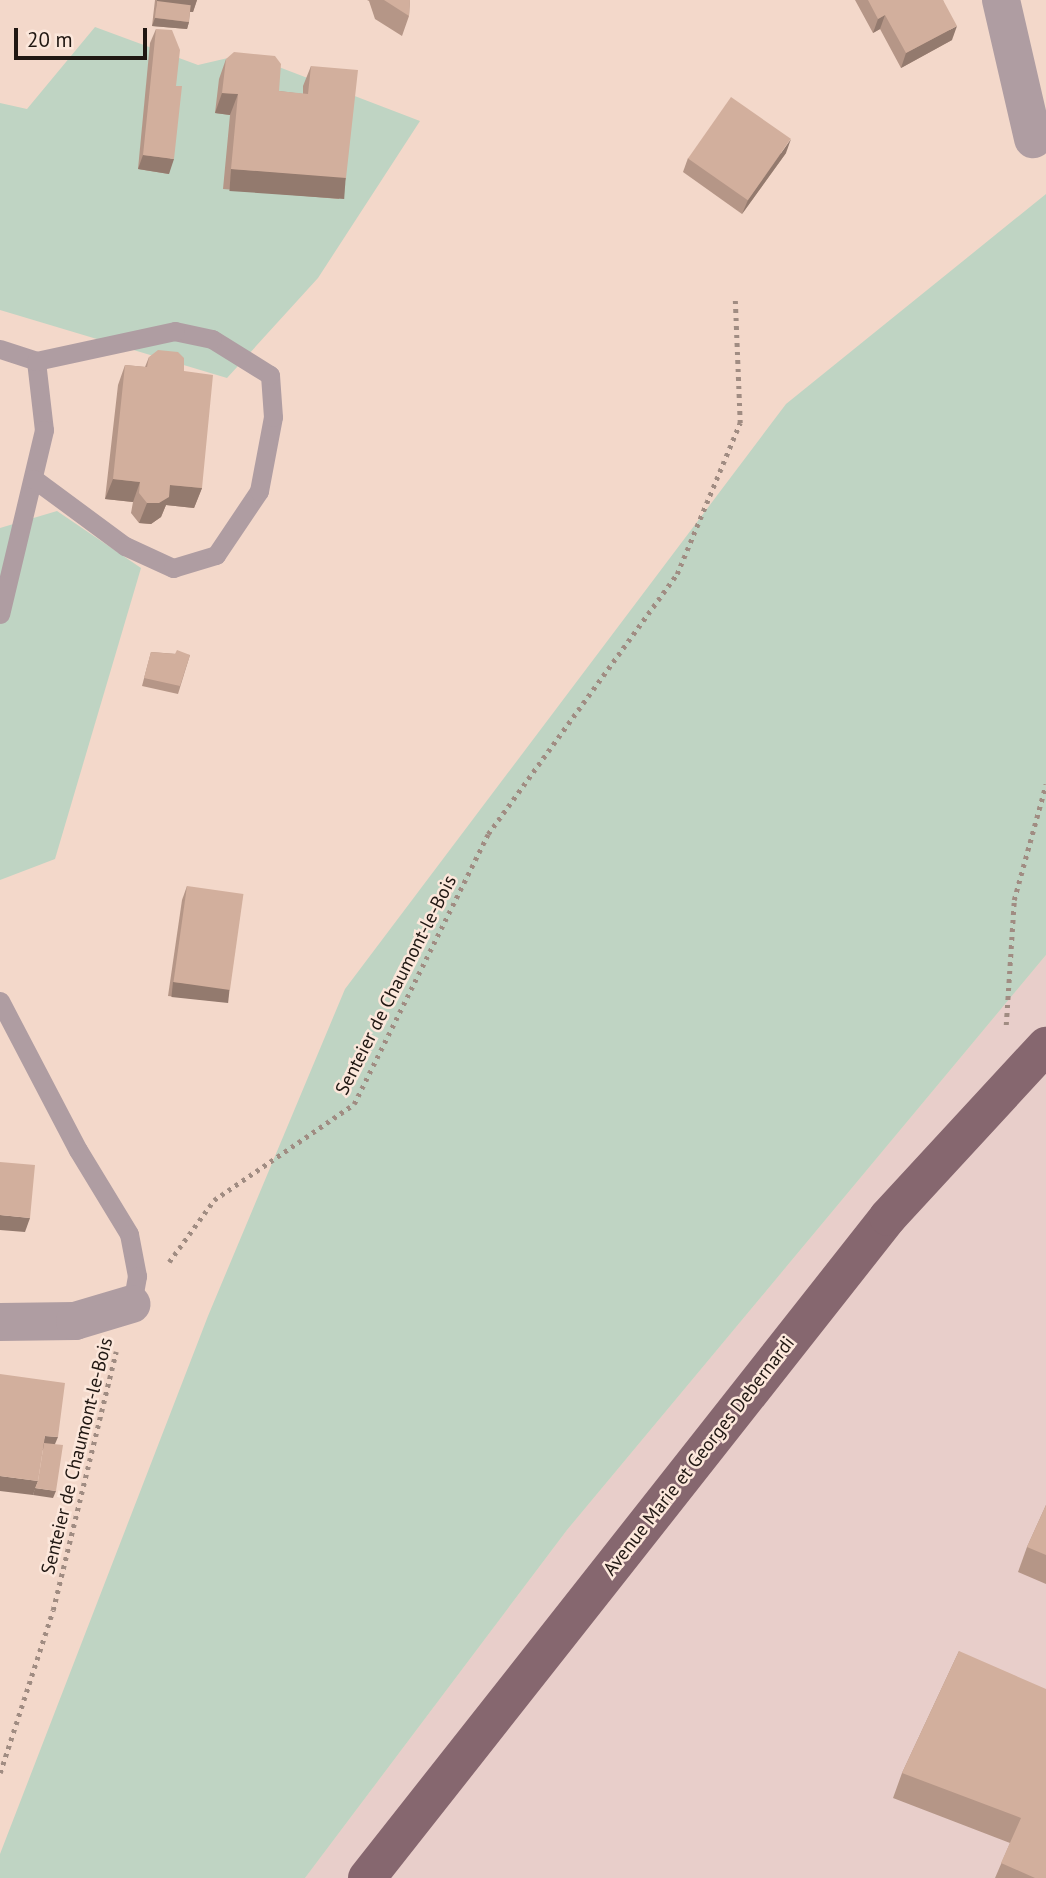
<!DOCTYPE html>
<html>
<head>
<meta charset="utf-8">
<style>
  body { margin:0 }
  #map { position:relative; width:1046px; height:1878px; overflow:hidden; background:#f3d8ca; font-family:"PT Sans",sans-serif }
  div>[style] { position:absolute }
  .commercial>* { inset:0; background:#e8ceca }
  .green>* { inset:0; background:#bfd4c3 }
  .path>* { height:4.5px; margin-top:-2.25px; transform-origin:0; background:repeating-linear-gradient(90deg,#a08c82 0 3.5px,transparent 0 8.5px) }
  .lane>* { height:19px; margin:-9.5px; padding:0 9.5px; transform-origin:9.5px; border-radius:9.5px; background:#af9da2 }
  .street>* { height:38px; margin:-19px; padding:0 19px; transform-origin:19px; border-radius:19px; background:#af9da2 }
  .primary>* { height:38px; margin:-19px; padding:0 19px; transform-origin:19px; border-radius:19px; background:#86676f }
  .wall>* { inset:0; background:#b59687 }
  .shaded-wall>* { inset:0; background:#937a6e; transform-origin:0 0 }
  .building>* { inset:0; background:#d2af9d; transform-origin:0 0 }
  span { translate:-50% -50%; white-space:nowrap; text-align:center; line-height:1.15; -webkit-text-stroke:5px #fce7db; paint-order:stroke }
  .street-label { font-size:19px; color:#201712 }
  .scale { position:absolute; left:14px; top:28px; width:133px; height:32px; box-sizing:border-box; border:4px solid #201712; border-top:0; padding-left:9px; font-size:21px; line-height:24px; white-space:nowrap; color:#201712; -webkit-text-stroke:5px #fce7db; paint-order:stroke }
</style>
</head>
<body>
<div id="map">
  <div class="commercial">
    <i style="clip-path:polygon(1046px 955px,1046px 1878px,305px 1878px,567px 1530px)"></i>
  </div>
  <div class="green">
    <i style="clip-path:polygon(95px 27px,198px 65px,245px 54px,420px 121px,318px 278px,227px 378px,0 310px,0 103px,27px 109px)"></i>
    <i style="clip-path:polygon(1046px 194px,1046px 955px,567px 1530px,305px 1878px,0 1878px,0 1854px,208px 1316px,345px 989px,786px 404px)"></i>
    <i style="clip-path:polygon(57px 511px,141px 568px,55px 859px,0 880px,0 528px)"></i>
  </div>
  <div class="path">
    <i style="left:1006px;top:1025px;width:125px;rotate:-86.3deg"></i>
    <i style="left:1014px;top:900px;width:120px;rotate:-74.6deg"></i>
    <i style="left:169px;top:1262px;width:77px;rotate:-54deg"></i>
    <i style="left:214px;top:1200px;width:170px;rotate:-34.4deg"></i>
    <i style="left:354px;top:1104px;width:301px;rotate:-63.6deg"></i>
    <i style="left:488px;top:834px;width:321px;rotate:-54deg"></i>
    <i style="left:677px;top:574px;width:164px;rotate:-67.4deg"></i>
    <i style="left:740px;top:423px;width:126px;rotate:-92.3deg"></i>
    <i style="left:0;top:1773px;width:171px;rotate:-72deg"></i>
    <i style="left:53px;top:1610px;width:266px;rotate:-76.3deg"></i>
  </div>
  <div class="lane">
    <i style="left:0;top:349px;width:38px;rotate:18deg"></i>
    <i style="left:36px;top:361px;width:69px;rotate:83.4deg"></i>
    <i style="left:44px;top:430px;width:189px;rotate:103.4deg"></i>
    <i style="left:34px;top:479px;width:113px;rotate:36.4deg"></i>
    <i style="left:125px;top:546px;width:53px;rotate:24.6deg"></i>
    <i style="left:173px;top:568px;width:45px;rotate:-16.8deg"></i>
    <i style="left:216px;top:555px;width:77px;rotate:-56.1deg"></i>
    <i style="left:259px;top:491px;width:75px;rotate:-79.3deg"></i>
    <i style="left:273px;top:417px;width:42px;rotate:-94.1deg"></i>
    <i style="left:270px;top:375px;width:68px;rotate:-148.2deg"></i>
    <i style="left:212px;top:339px;width:38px;rotate:-168deg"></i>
    <i style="left:175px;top:331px;width:142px;rotate:167.8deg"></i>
    <i style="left:0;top:1001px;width:168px;rotate:62.4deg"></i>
    <i style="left:78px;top:1150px;width:98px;rotate:58.7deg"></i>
    <i style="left:129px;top:1234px;width:43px;rotate:79.2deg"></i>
    <i style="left:137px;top:1276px;width:28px;rotate:100deg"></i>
  </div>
  <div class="street">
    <i style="left:1001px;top:0;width:143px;rotate:77deg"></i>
    <i style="left:0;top:1322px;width:75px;rotate:-0.8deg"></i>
    <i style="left:75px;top:1321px;width:59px;rotate:-16.6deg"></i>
  </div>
  <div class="primary">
    <i style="left:367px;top:1878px;width:842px;rotate:-51.75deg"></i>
    <i style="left:888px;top:1217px;width:233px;rotate:-47.3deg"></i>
  </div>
  <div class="wall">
    <i style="clip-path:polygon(155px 0,197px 0,193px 12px,190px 12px,189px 22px,187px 29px,152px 26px)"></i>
    <i style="clip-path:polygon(367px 0,410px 0,409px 16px,402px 36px,375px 19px,369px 1px)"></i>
    <i style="clip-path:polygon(855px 0,943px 0,952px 40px,901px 68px,880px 29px,873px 33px)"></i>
    <i style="clip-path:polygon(156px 29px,176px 86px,169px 174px,138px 169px,150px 43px)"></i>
    <i style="clip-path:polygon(226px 59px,279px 91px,303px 94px,303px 86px,311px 66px,346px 178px,339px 199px,223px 189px,230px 115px,215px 113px,219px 79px)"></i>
    <i style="clip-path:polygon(786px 153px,742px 214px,683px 172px,688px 158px)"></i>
    <i style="clip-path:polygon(149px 357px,184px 371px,202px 488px,194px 508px,166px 505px,161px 517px,151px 524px,139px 523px,131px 513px,133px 502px,105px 499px,118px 385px,125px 365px,145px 367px)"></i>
    <i style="clip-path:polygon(151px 652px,190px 655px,178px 694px,142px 686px)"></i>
    <i style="clip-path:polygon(187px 886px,230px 988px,225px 1002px,168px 996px,182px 900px)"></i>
    <i style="clip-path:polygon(1046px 1505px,1046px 1584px,1018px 1572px,1027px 1547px)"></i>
    <i style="clip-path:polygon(959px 1651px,1046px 1878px,995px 1878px,1010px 1843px,893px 1798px,902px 1773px)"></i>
  </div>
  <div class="shaded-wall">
    <i style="clip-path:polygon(157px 0,197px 0,193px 12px,156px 9px)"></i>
    <i style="clip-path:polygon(885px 15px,880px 29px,873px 33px,878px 19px)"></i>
    <i style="clip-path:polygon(155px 18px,189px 22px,187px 29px,152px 26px)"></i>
    <i style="clip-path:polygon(957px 26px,952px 40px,901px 68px,906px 53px)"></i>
    <i style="clip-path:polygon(222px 93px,238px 94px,230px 115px,215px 113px)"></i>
    <i style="clip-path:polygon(791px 139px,786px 153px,742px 214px,748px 200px)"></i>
    <i style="clip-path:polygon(143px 155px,174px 159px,169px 174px,138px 169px)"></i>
    <i style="left:231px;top:169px;width:115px;height:22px;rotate:4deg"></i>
    <i style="clip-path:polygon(113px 479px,140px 482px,133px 502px,105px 499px)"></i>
    <i style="clip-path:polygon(170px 485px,202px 488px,194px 508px,166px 505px,161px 517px,151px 524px,139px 523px,147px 503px)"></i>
    <i style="left:173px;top:982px;width:57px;height:15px;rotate:6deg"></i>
    <i style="clip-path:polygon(0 1215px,30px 1218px,25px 1232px,0 1230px)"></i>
    <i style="clip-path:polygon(45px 1436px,58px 1437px,52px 1451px,41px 1450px)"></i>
    <i style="clip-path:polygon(0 1476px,38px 1481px,33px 1495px,0 1491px)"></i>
    <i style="clip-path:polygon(35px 1488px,56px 1491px,53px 1498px,33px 1495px)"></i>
  </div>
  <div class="building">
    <i style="clip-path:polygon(384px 0,410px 0,409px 16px)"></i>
    <i style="clip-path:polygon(868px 0,943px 0,957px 26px,906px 53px,885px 15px,878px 19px)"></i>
    <i style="left:157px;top:1px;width:34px;height:17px;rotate:7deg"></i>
    <i style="clip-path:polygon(156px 29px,172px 30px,180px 50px,176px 86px,182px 86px,174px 159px,143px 155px)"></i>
    <i style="clip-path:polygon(234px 52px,275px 56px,281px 64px,279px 91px,308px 94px,311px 66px,358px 70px,346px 178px,231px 169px,238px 94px,222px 93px,226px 59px)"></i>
    <i style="left:731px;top:97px;width:73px;height:75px;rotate:35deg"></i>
    <i style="clip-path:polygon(158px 350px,178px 352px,184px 358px,184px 371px,213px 375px,202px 488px,170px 485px,169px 497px,159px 503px,147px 503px,139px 493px,140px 482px,113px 479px,125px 365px,147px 367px,149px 357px)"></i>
    <i style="clip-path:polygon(177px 650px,190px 655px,180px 686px,144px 678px,151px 652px,175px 654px)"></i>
    <i style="left:187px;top:886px;width:57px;height:97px;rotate:8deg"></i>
    <i style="clip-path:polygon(0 1162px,35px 1165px,30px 1218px,0 1215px)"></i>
    <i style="clip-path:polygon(0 1374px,65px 1383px,58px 1437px,45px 1436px,38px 1481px,0 1476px)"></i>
    <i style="clip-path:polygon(44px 1443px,63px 1445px,56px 1491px,35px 1488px,38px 1481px)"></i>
    <i style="clip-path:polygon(1046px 1505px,1046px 1555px,1027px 1547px)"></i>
    <i style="clip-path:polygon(959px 1651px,1046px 1689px,1046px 1878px,1035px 1878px,1001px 1863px,1021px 1818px,902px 1773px)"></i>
  </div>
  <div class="street-label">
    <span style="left:396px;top:985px;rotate:-63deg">Senteier de Chaumont-le-Bois</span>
    <span style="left:77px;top:1456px;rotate:-76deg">Senteier de Chaumont-le-Bois</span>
    <span style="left:699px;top:1456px;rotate:-52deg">Avenue Marie et Georges Debernardi</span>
  </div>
  <div class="scale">20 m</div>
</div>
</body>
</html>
